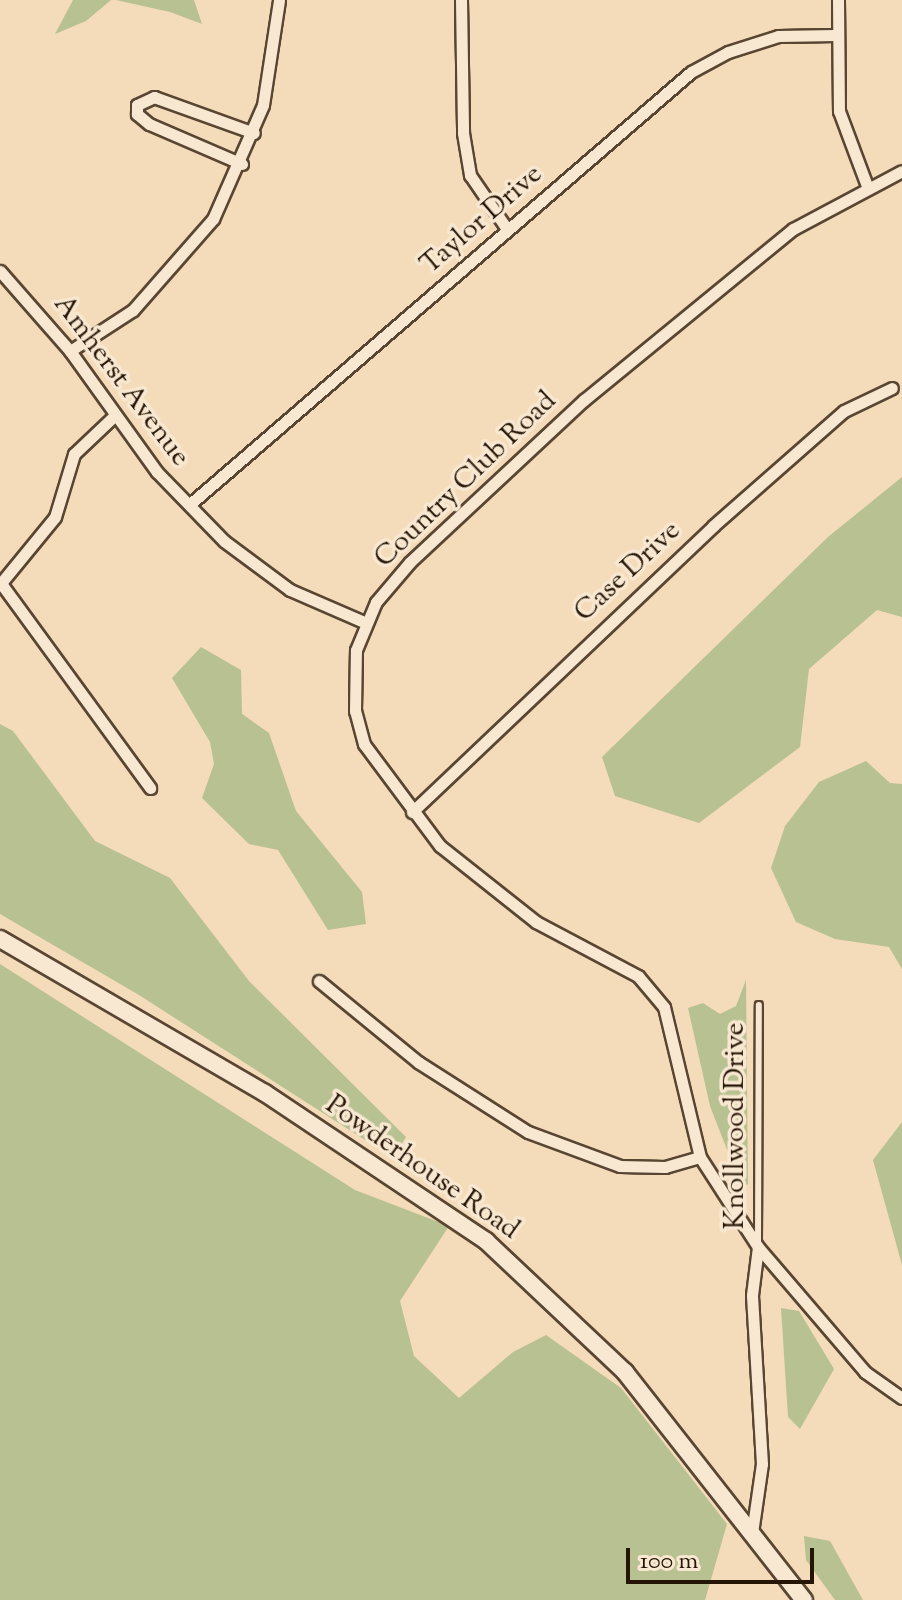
<!DOCTYPE html>
<html>
<head>
<meta charset="utf-8">
<style>
  body { margin:0 }
  #map { position:relative; width:902px; height:1600px; overflow:hidden; background:#f4dbb9; font-family:"Sorts Mill Goudy",serif }
  div>[style] { position:absolute }
  .green>* { inset:0; background:#b8c191 }
  .roads { filter:drop-shadow(2px 0 #594632) drop-shadow(-2px 0 #594632) drop-shadow(0 2px #594632) drop-shadow(0 -2px #594632) }
  .lane>* { height:6px; margin:-3px; padding:0 3px; transform-origin:3px; border-radius:3px; background:#f8e8d2 }
  .street>* { height:11px; margin:-5.5px; padding:0 5.5px; transform-origin:5.5px; border-radius:5.5px; background:#f8e8d2 }
  .secondary>* { height:16px; margin:-8px; padding:0 8px; transform-origin:8px; border-radius:8px; background:#f8e8d2 }
  span { translate:-50% -50%; white-space:nowrap; text-align:center; line-height:1.15; -webkit-text-stroke:7px #f8e8d2; paint-order:stroke }
  .street-label { font-size:28px; color:#251505 }
  .scale { position:absolute; left:626px; top:1548px; width:188px; height:36px; box-sizing:border-box; border:4px solid #251505; border-top:0; padding-left:10px; font-size:24px; line-height:28px; white-space:nowrap; color:#251505; -webkit-text-stroke:6px #f8e8d2; paint-order:stroke }
</style>
</head>
<body>
<div id="map">
  <div class="green">
    <i style="clip-path:polygon(73px 0,111px 0,86px 21px,55px 34px)"></i>
    <i style="clip-path:polygon(116px 0,194px 0,202px 24px,170px 12px)"></i>
    <i style="clip-path:polygon(902px 477px,902px 617px,877px 610px,809px 669px,800px 747px,699px 823px,615px 796px,602px 757px,828px 537px)"></i>
    <i style="clip-path:polygon(201px 647px,241px 670px,242px 714px,269px 733px,296px 811px,362px 892px,366px 924px,328px 930px,278px 850px,249px 844px,202px 798px,214px 764px,210px 742px,172px 678px)"></i>
    <i style="clip-path:polygon(0 724px,13px 731px,95px 841px,170px 878px,249px 981px,406px 1137px,393px 1158px,139px 995px,0 914px)"></i>
    <i style="clip-path:polygon(866px 761px,890px 783px,902px 784px,902px 969px,889px 947px,835px 939px,796px 922px,771px 868px,785px 826px,819px 782px)"></i>
    <i style="clip-path:polygon(0 964px,355px 1190px,449px 1226px,400px 1301px,414px 1356px,459px 1398px,513px 1352px,546px 1335px,621px 1388px,727px 1524px,705px 1600px,0 1600px)"></i>
    <i style="clip-path:polygon(746px 980px,748px 1184px,742px 1188px,710px 1106px,688px 1008px,703px 1003px,720px 1014px,736px 1006px)"></i>
    <i style="clip-path:polygon(902px 1122px,902px 1265px,873px 1160px)"></i>
    <i style="clip-path:polygon(781px 1308px,799px 1311px,834px 1369px,800px 1429px,788px 1417px)"></i>
    <i style="clip-path:polygon(804px 1536px,830px 1541px,863px 1600px,835px 1600px,806px 1560px)"></i>
  </div>
  <div class="roads">
    <div class="lane">
      <i style="left:758px;top:1243px;width:238px;rotate:-89.8deg"></i>
    </div>
    <div class="street">
      <i style="left:461px;top:0;width:133px;rotate:89.1deg"></i>
      <i style="left:463px;top:133px;width:43px;rotate:80.5deg"></i>
      <i style="left:470px;top:175px;width:65px;rotate:55.6deg"></i>
      <i style="left:838px;top:0;width:111px;rotate:89.5deg"></i>
      <i style="left:839px;top:111px;width:80px;rotate:69.5deg"></i>
      <i style="left:242px;top:164px;width:101px;rotate:-156.7deg"></i>
      <i style="left:149px;top:124px;width:16px;rotate:-140deg"></i>
      <i style="left:137px;top:114px;width:9px;rotate:-90deg"></i>
      <i style="left:137px;top:105px;width:19px;rotate:-25deg"></i>
      <i style="left:154px;top:97px;width:106px;rotate:19.8deg"></i>
      <i style="left:0;top:271px;width:106px;rotate:48.8deg"></i>
      <i style="left:70px;top:351px;width:149px;rotate:54.3deg"></i>
      <i style="left:157px;top:472px;width:96px;rotate:45.8deg"></i>
      <i style="left:224px;top:541px;width:82px;rotate:36.6deg"></i>
      <i style="left:290px;top:590px;width:81px;rotate:23.4deg"></i>
      <i style="left:70px;top:351px;width:75px;rotate:-33.1deg"></i>
      <i style="left:133px;top:310px;width:121px;rotate:-48.7deg"></i>
      <i style="left:213px;top:219px;width:124px;rotate:-66.3deg"></i>
      <i style="left:263px;top:105px;width:106px;rotate:-81.3deg"></i>
      <i style="left:189px;top:505px;width:663px;rotate:-40.78deg"></i>
      <i style="left:691px;top:72px;width:42px;rotate:-28.4deg"></i>
      <i style="left:728px;top:52px;width:52px;rotate:-17.7deg"></i>
      <i style="left:778px;top:36px;width:58px;rotate:-1deg"></i>
      <i style="left:0;top:582px;width:255px;rotate:53.9deg"></i>
      <i style="left:1px;top:583px;width:85px;rotate:-50.7deg"></i>
      <i style="left:55px;top:517px;width:66px;rotate:-73.2deg"></i>
      <i style="left:74px;top:454px;width:52px;rotate:-43.5deg"></i>
      <i style="left:412px;top:812px;width:415px;rotate:-43.5deg"></i>
      <i style="left:713px;top:526px;width:174px;rotate:-41.3deg"></i>
      <i style="left:844px;top:411px;width:53px;rotate:-25.6deg"></i>
      <i style="left:319px;top:981px;width:128px;rotate:39.3deg"></i>
      <i style="left:418px;top:1062px;width:130px;rotate:32.5deg"></i>
      <i style="left:528px;top:1132px;width:98px;rotate:20.3deg"></i>
      <i style="left:620px;top:1166px;width:45px;rotate:1.3deg"></i>
      <i style="left:665px;top:1167px;width:36px;rotate:-16deg"></i>
      <i style="left:758px;top:1247px;width:165px;rotate:49.4deg"></i>
      <i style="left:865px;top:1372px;width:45px;rotate:35.1deg"></i>
      <i style="left:752px;top:1533px;width:70px;rotate:-81.8deg"></i>
      <i style="left:762px;top:1464px;width:169px;rotate:-93.4deg"></i>
      <i style="left:752px;top:1295px;width:48px;rotate:-82.9deg"></i>
      <i style="left:758px;top:1247px;width:107px;rotate:-122.8deg"></i>
      <i style="left:700px;top:1157px;width:154px;rotate:-103.5deg"></i>
      <i style="left:664px;top:1007px;width:40px;rotate:-130deg"></i>
      <i style="left:638px;top:976px;width:115px;rotate:-152.1deg"></i>
      <i style="left:536px;top:922px;width:122px;rotate:-141.6deg"></i>
      <i style="left:440px;top:846px;width:127px;rotate:-126.7deg"></i>
      <i style="left:364px;top:744px;width:34px;rotate:-105deg"></i>
      <i style="left:355px;top:711px;width:61px;rotate:-89.1deg"></i>
      <i style="left:356px;top:650px;width:52px;rotate:-67.4deg"></i>
      <i style="left:376px;top:602px;width:52px;rotate:-49.6deg"></i>
      <i style="left:410px;top:562px;width:238px;rotate:-43deg"></i>
      <i style="left:584px;top:400px;width:270px;rotate:-39.3deg"></i>
      <i style="left:793px;top:229px;width:123px;rotate:-28deg"></i>
    </div>
    <div class="secondary">
      <i style="left:0;top:939px;width:306px;rotate:30.2deg"></i>
      <i style="left:265px;top:1093px;width:266px;rotate:33.8deg"></i>
      <i style="left:486px;top:1241px;width:191px;rotate:43.3deg"></i>
      <i style="left:625px;top:1372px;width:290px;rotate:51.9deg"></i>
    </div>
  </div>
  <div class="street-label">
    <span style="left:482px;top:220px;rotate:-41deg">Taylor Drive</span>
    <span style="left:121px;top:381px;rotate:53deg">Amherst Avenue</span>
    <span style="left:466px;top:480px;rotate:-44deg">Country Club Road</span>
    <span style="left:628px;top:572px;rotate:-43deg">Case Drive</span>
    <span style="left:736px;top:1126px;rotate:-90deg">Knollwood Drive</span>
    <span style="left:422px;top:1168px;rotate:35deg">Powderhouse Road</span>
  </div>
  <div class="scale">100 m</div>
</div>
</body>
</html>
